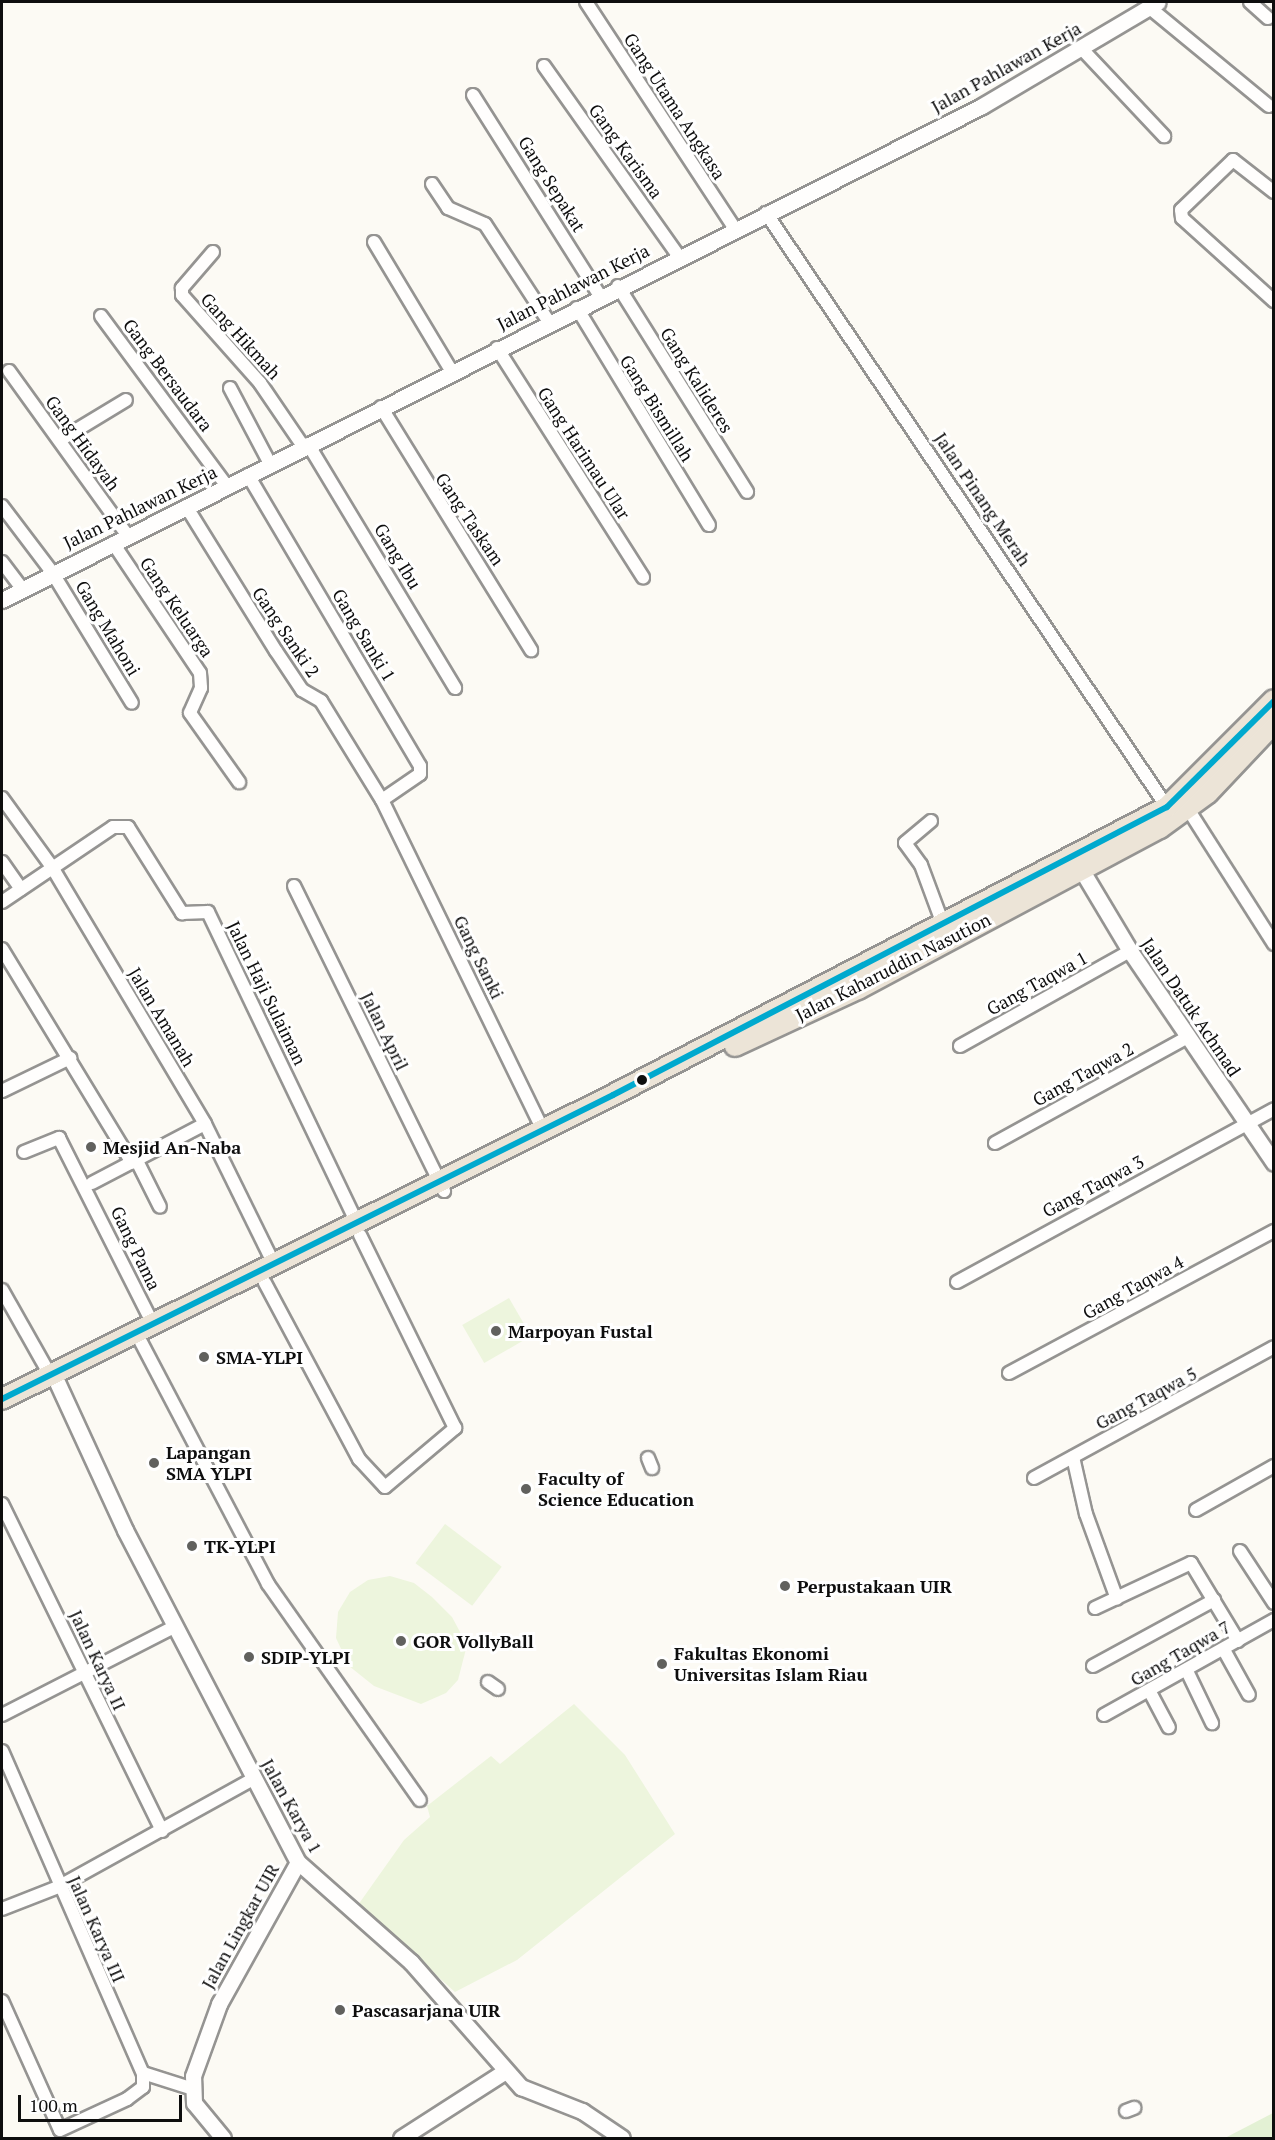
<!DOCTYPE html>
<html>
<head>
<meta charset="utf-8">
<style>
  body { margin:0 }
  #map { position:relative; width:1275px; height:2140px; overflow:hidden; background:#fcfaf4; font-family:"PT Serif",serif }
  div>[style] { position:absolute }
  .green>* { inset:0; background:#e3f1d4 }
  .pitch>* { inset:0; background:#edf5dd; transform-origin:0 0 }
  .roads { filter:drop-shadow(2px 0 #959492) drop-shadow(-2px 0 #959492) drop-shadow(0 2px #959492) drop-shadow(0 -2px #959492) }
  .minor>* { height:12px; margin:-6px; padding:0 6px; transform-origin:6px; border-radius:6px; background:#fffefd }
  .tertiary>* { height:15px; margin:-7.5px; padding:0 7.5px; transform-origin:7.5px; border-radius:7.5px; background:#fffefd }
  .trunk>* { height:20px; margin:-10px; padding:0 10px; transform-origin:10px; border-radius:10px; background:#ece4d7 }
  .bus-1>* { height:6px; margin:-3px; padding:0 3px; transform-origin:3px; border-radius:3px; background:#00a9ce }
  .dots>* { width:16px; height:16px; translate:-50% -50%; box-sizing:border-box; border:3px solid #fff; border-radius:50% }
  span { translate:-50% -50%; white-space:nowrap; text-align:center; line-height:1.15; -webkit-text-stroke:6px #fff; paint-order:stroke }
  .street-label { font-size:18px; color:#0e0e0e }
  .poi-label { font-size:18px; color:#0e0e0e; font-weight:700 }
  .left { translate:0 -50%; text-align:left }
  .frame { position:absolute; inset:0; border:3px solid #0e0e0e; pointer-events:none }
  .scale { position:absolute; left:18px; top:2095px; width:164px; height:27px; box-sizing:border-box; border:3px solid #0e0e0e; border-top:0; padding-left:8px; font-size:18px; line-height:21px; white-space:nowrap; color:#0e0e0e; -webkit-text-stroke:4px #fff; paint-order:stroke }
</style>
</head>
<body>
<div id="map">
  <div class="green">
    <i style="clip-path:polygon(1273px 2113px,1273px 2138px,1225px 2138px)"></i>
  </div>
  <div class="pitch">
    <i style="left:509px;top:1298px;width:44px;height:54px;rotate:60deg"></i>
    <i style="left:445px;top:1524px;width:71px;height:49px;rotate:37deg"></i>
    <i style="clip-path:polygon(390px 1576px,414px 1583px,432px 1597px,452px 1617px,467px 1645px,458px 1680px,446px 1693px,421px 1704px,374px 1686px,349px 1666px,336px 1638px,338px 1612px,350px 1592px,368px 1580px)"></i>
    <i style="clip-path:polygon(574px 1704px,625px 1755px,675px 1834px,517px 1960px,455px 1992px,358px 1905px,404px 1840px,430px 1817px,427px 1806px,491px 1756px,500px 1764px)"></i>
  </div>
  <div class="roads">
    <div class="minor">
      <i style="left:586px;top:2px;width:272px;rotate:56.7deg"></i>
      <i style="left:1250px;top:2px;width:24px;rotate:42deg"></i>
      <i style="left:1150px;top:8px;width:154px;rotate:39.5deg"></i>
      <i style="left:1082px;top:49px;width:120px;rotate:46.7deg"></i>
      <i style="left:544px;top:66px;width:234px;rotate:54.7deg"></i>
      <i style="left:473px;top:95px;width:236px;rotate:57.7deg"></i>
      <i style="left:432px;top:184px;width:29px;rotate:56deg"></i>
      <i style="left:448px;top:208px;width:40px;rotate:23.4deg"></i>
      <i style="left:485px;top:224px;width:117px;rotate:56.9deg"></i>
      <i style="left:1274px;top:192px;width:52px;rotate:-142deg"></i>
      <i style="left:1233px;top:160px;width:72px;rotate:136.1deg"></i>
      <i style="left:1181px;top:210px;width:8px;rotate:83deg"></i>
      <i style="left:1182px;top:218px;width:124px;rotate:42.1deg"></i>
      <i style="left:766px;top:213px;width:717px;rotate:55.98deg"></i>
      <i style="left:374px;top:242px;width:152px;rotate:59deg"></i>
      <i style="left:213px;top:252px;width:48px;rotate:130.7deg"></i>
      <i style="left:182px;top:288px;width:7px;rotate:90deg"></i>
      <i style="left:182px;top:295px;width:118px;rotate:48.4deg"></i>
      <i style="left:260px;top:383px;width:76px;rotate:55.7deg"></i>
      <i style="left:618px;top:286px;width:243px;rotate:57.9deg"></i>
      <i style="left:577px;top:308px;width:254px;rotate:58.7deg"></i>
      <i style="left:101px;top:316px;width:212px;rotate:53.5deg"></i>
      <i style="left:497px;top:348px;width:272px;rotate:57.5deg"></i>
      <i style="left:9px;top:371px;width:203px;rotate:54.2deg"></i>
      <i style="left:230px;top:388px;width:86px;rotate:62.2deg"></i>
      <i style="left:381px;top:407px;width:286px;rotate:58.3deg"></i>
      <i style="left:60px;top:440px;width:77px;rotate:-31.2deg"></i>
      <i style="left:308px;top:444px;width:285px;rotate:58.9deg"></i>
      <i style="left:248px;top:475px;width:338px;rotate:59.4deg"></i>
      <i style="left:420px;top:766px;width:8px;rotate:90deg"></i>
      <i style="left:420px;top:774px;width:46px;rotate:145.6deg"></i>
      <i style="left:2px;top:506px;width:83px;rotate:52.9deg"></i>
      <i style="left:52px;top:572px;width:153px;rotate:58.6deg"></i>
      <i style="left:186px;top:506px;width:171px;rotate:58.2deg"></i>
      <i style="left:276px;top:651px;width:47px;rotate:56.3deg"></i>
      <i style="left:302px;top:690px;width:22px;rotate:30deg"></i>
      <i style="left:321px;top:701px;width:116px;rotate:58.4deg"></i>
      <i style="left:382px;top:800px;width:367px;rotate:64deg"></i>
      <i style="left:113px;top:543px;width:156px;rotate:56.2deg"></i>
      <i style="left:200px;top:673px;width:15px;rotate:86deg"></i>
      <i style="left:201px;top:688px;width:27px;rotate:114deg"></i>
      <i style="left:190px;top:713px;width:85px;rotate:54.6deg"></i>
      <i style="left:2px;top:562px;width:34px;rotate:53deg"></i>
      <i style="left:2px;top:798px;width:85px;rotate:54.1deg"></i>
      <i style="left:52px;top:867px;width:299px;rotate:59.2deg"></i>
      <i style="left:205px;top:1124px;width:156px;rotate:63.8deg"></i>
      <i style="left:1188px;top:809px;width:160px;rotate:57.5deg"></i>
      <i style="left:931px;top:821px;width:34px;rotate:140deg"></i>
      <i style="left:905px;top:843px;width:27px;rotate:54deg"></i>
      <i style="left:921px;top:865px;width:63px;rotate:69.6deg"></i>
      <i style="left:2px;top:862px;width:33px;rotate:55deg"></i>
      <i style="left:294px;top:886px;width:340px;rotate:63.8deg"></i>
      <i style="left:2px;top:902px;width:134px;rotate:-34deg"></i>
      <i style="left:113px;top:827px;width:15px"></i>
      <i style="left:128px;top:827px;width:102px;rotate:57.9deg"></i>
      <i style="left:182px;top:913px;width:26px;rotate:-2deg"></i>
      <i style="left:208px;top:912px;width:345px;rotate:64.4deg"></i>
      <i style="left:2px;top:949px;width:250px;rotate:58.7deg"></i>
      <i style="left:960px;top:1046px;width:195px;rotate:-29.2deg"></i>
      <i style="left:2px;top:1091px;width:76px;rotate:-25.9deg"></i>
      <i style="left:995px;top:1143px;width:220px;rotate:-28.8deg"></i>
      <i style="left:24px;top:1152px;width:38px;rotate:-22deg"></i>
      <i style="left:59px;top:1138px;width:211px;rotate:63.2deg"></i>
      <i style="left:137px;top:1161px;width:51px;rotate:63.4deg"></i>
      <i style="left:92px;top:1183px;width:127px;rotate:-27.6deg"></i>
      <i style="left:957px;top:1282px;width:361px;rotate:-28.6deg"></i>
      <i style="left:265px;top:1283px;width:200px;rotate:61.9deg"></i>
      <i style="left:359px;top:1459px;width:38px;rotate:47deg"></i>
      <i style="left:385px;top:1487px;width:92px;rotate:-40.1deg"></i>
      <i style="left:455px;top:1428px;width:215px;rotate:-116.2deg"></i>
      <i style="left:2px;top:1290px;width:98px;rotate:60.5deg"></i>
      <i style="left:141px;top:1342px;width:273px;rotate:62.3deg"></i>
      <i style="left:268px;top:1584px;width:264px;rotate:54.9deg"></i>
      <i style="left:1009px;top:1373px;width:301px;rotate:-28.2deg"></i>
      <i style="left:1073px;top:1457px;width:58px;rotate:77.2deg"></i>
      <i style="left:1086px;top:1514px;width:90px;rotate:70deg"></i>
      <i style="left:648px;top:1458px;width:11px;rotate:68deg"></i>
      <i style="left:1034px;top:1478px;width:273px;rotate:-28.6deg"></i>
      <i style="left:2px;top:1504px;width:364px;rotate:63.9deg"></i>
      <i style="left:1196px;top:1510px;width:90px;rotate:-29.4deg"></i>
      <i style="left:1240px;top:1551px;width:62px;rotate:56.8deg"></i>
      <i style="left:1095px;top:1608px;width:106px;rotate:-25.1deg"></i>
      <i style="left:1191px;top:1563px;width:91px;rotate:58.9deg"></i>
      <i style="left:1224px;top:1650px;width:51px;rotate:60.9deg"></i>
      <i style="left:1093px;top:1666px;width:138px;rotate:-28.6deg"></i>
      <i style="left:1187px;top:1671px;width:58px;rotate:64.3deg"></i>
      <i style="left:488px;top:1682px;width:12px;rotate:35deg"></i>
      <i style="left:1150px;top:1692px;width:40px;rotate:62deg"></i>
      <i style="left:2px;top:1715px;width:195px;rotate:-27.1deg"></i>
      <i style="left:1104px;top:1715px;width:195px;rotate:-29.2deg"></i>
      <i style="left:2px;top:1751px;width:352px;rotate:66.4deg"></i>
      <i style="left:143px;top:2073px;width:52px;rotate:17.7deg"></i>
      <i style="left:2px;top:1909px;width:60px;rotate:-21.4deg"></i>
      <i style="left:58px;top:1887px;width:223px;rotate:-29deg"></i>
      <i style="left:2px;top:2001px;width:141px;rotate:65.8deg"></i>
      <i style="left:60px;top:2130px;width:74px;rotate:-24.8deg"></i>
      <i style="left:127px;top:2099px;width:20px;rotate:-37deg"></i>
      <i style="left:143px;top:2087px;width:14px;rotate:-90deg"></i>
      <i style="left:1126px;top:2111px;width:9px;rotate:-21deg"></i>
    </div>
    <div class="tertiary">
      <i style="left:2px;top:600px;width:1097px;rotate:-26.75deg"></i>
      <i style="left:982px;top:106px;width:204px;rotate:-30.6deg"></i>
      <i style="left:1081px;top:869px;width:96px;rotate:59.1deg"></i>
      <i style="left:1130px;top:951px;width:256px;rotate:55.8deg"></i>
      <i style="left:57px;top:1382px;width:163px;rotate:65.3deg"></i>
      <i style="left:125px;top:1530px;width:374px;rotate:62.5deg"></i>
      <i style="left:298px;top:1862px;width:151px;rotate:41.5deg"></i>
      <i style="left:411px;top:1962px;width:167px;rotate:48.7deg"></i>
      <i style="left:521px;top:2087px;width:66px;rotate:21.5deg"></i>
      <i style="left:582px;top:2111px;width:48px;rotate:34deg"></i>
      <i style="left:223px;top:2138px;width:45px;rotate:-129.6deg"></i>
      <i style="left:194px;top:2103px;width:27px;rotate:-92deg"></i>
      <i style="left:193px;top:2076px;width:77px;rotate:-70.1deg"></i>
      <i style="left:219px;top:2004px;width:162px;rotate:-60.9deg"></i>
      <i style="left:401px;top:2138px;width:122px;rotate:-32.7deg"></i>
    </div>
    <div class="trunk">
      <i style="left:735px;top:1046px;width:136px;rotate:-24.9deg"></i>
      <i style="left:858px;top:989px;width:342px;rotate:-28.1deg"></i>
      <i style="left:1160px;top:828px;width:59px;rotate:-36.1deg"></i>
      <i style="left:1208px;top:793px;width:96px;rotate:-46.7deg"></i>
      <i style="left:2px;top:1399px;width:682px;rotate:-26.45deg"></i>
      <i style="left:613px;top:1095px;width:624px;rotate:-27.47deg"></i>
      <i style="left:1167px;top:807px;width:151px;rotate:-45deg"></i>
    </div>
  </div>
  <div class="bus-1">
    <i style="left:2px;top:1399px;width:682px;rotate:-26.45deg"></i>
    <i style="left:613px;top:1095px;width:624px;rotate:-27.47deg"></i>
    <i style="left:1167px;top:807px;width:151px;rotate:-44.7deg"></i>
  </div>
  <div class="dots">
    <i style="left:642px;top:1080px;background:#0e0e0e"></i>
    <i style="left:91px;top:1147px;background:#61615e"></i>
    <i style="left:496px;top:1331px;background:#61615e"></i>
    <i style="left:204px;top:1357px;background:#61615e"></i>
    <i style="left:154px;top:1463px;background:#61615e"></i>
    <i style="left:526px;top:1489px;background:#61615e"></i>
    <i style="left:192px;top:1546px;background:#61615e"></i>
    <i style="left:785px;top:1586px;background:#61615e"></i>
    <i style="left:401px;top:1641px;background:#61615e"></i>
    <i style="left:249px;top:1657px;background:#61615e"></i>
    <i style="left:662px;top:1664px;background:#61615e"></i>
    <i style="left:340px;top:2010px;background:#61615e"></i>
  </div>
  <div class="street-label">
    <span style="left:1006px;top:67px;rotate:-29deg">Jalan Pahlawan Kerja</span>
    <span style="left:675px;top:106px;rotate:57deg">Gang Utama Angkasa</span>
    <span style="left:626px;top:151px;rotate:54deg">Gang Karisma</span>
    <span style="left:552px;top:184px;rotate:58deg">Gang Sepakat</span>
    <span style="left:573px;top:287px;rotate:-27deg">Jalan Pahlawan Kerja</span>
    <span style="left:241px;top:336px;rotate:48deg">Gang Hikmah</span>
    <span style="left:168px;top:375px;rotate:53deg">Gang Bersaudara</span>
    <span style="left:697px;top:380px;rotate:58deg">Gang Kalideres</span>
    <span style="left:657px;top:408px;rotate:58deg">Gang Bismillah</span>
    <span style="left:83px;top:443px;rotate:54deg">Gang Hidayah</span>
    <span style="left:584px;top:453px;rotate:57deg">Gang Harimau Ular</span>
    <span style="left:983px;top:499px;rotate:56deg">Jalan Pinang Merah</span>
    <span style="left:140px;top:507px;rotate:-26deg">Jalan Pahlawan Kerja</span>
    <span style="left:470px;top:519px;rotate:56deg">Gang Taskam</span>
    <span style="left:398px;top:556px;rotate:59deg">Gang Ibu</span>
    <span style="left:177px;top:607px;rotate:56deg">Gang Keluarga</span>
    <span style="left:108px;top:628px;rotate:59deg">Gang Mahoni</span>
    <span style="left:286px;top:632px;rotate:56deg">Gang Sanki 2</span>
    <span style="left:364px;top:635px;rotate:59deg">Gang Sanki 1</span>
    <span style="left:479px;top:957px;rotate:64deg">Gang Sanki</span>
    <span style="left:893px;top:967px;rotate:-27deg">Jalan Kaharuddin Nasution</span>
    <span style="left:1037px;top:983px;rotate:-29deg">Gang Taqwa 1</span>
    <span style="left:267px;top:993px;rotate:64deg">Jalan Haji Sulaiman</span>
    <span style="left:1191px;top:1007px;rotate:56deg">Jalan Datuk Achmad</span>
    <span style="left:162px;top:1017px;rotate:59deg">Jalan Amanah</span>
    <span style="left:385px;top:1031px;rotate:64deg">Jalan April</span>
    <span style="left:1083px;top:1074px;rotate:-29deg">Gang Taqwa 2</span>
    <span style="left:1093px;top:1186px;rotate:-28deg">Gang Taqwa 3</span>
    <span style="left:136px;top:1248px;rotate:64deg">Gang Pama</span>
    <span style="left:1133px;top:1287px;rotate:-29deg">Gang Taqwa 4</span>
    <span style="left:1146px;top:1398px;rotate:-28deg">Gang Taqwa 5</span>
    <span style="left:1180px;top:1653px;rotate:-30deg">Gang Taqwa 7</span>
    <span style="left:98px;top:1660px;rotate:65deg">Jalan Karya II</span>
    <span style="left:292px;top:1806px;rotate:61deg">Jalan Karya 1</span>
    <span style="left:240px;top:1926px;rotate:-61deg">Jalan Lingkar UIR</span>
    <span style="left:97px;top:1929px;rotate:66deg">Jalan Karya III</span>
  </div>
  <div class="poi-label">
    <span class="left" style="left:103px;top:1147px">Mesjid An-Naba</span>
    <span class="left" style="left:508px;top:1331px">Marpoyan Fustal</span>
    <span class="left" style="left:216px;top:1357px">SMA-YLPI</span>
    <span class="left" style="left:166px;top:1463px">Lapangan<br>SMA YLPI</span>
    <span class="left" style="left:538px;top:1489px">Faculty of<br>Science Education</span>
    <span class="left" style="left:204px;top:1546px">TK-YLPI</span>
    <span class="left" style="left:797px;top:1586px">Perpustakaan UIR</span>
    <span class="left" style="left:413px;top:1641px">GOR VollyBall</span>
    <span class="left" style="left:674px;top:1664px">Fakultas Ekonomi<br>Universitas Islam Riau</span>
    <span class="left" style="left:261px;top:1657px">SDIP-YLPI</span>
    <span class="left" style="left:352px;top:2010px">Pascasarjana UIR</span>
  </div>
  <div class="frame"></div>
  <div class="scale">100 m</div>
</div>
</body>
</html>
